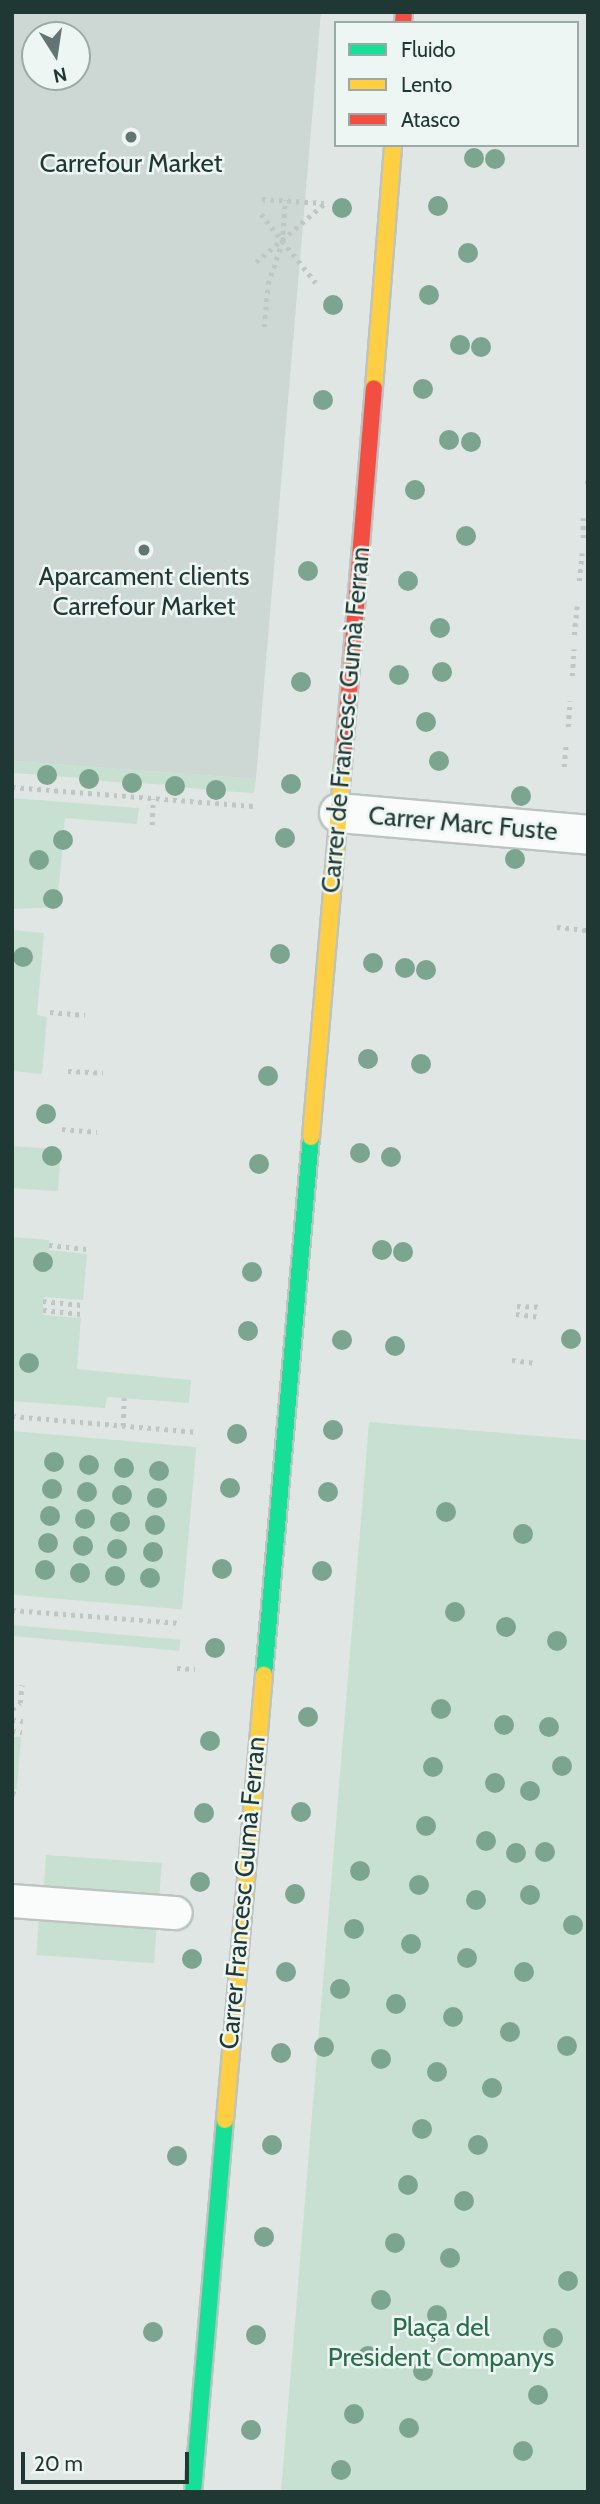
<!DOCTYPE html>
<html>
<head>
<meta charset="utf-8">
<style>
  body { margin:0 }
  #map { position:relative; width:600px; height:2504px; overflow:hidden; background:#e0e6e4; font-family:Cabin,sans-serif }
  div>[style] { position:absolute }
  .built>* { inset:0; background:#cdd8d4 }
  .green>* { inset:0; background:#c8e0d2; transform-origin:0 0 }
  .path>* { height:4.5px; margin-top:-2.25px; transform-origin:0; background:repeating-linear-gradient(90deg,#bec7c5 0 3.5px,transparent 0 8.5px) }
  .roads { filter:drop-shadow(2px 0 #bdc3c1) drop-shadow(-2px 0 #bdc3c1) drop-shadow(0 2px #bdc3c1) drop-shadow(0 -2px #bdc3c1) }
  .lane>* { height:32px; margin:-16px; padding:0 16px; transform-origin:16px; border-radius:16px; background:#fafbfb }
  .street>* { height:38px; margin:-19px; padding:0 19px; transform-origin:19px; border-radius:19px; background:#fafbfb }
  .fast>* { height:16px; margin:-8px; padding:0 8px; transform-origin:8px; border-radius:8px; background:#16e098 }
  .slow>* { height:16px; margin:-8px; padding:0 8px; transform-origin:8px; border-radius:8px; background:#ffcf43 }
  .jam>* { height:16px; margin:-8px; padding:0 8px; transform-origin:8px; border-radius:8px; background:#f24e42 }
  .trees>* { width:20px; height:20px; margin:-10px; border-radius:50%; background:#7ca590 }
  .dots>* { width:19px; height:19px; translate:-50% -50%; box-sizing:border-box; border:4px solid #edf6f2; border-radius:50% }
  span { translate:-50% -50%; white-space:nowrap; text-align:center; line-height:1.15; -webkit-text-stroke:5px #edf6f2; paint-order:stroke }
  .poi-label { font-size:26px; color:#1f3834 }
  .street-label { font-size:26px; color:#1f3834 }
  .park-label { font-size:26px; color:#2a6f4b }
  .frame { position:absolute; inset:0; border:14px solid #1f3834; pointer-events:none }
  .legend { position:absolute; left:334px; top:21px; width:245px; height:126px; box-sizing:border-box; background:#edf6f2; border:2px solid #9baaa6; margin:0; padding:9px 12px; list-style:none; font-size:21px; color:#1f3834 }
  .legend li { display:flex; align-items:center; gap:14px; height:35px }
  .legend b { width:35px; border:2px solid #9baaa6 }
  .north { position:absolute; left:21px; top:21px; width:70px; height:70px; box-sizing:border-box; background:#edf6f2; border:2px solid #9baaa6; border-radius:50%; rotate:168deg; font-size:19px; font-weight:700; line-height:28px; text-align:center; color:#1f3834 }
  .north::after { content:''; display:block; margin:auto; width:24px; height:32px; background:#637572; clip-path:polygon(50% 0,100% 100%,50% 72%,0 100%) }
  .scale { position:absolute; left:21px; top:2452px; width:168px; height:32px; box-sizing:border-box; border:4px solid #1f3834; border-top:0; padding-left:9px; font-size:21px; line-height:24px; white-space:nowrap; color:#1f3834; -webkit-text-stroke:5px #edf6f2; paint-order:stroke }
</style>
</head>
<body>
<div id="map">
  <div class="built">
    <i style="clip-path:polygon(evenodd,12px 12px,321px 12px,256px 779px,12px 761px,12px 12px,35px 35px,77px 35px,77px 77px,35px 77px,35px 35px)"></i>
  </div>
  <div class="green">
    <i style="clip-path:polygon(12px 761px,256px 779px,254px 793px,221px 791px,220px 794px,212px 793px,211px 790px,180px 787px,179px 791px,170px 790px,169px 785px,137px 783px,136px 787px,127px 787px,127px 783px,93px 780px,93px 784px,84px 783px,84px 778px,51px 776px,50px 780px,44px 779px,43px 775px,12px 773px)"></i>
    <i style="clip-path:polygon(12px 798px,139px 808px,137px 824px,65px 818px,57px 907px,12px 909px)"></i>
    <i style="clip-path:polygon(12px 930px,44px 933px,37px 1015px,47px 1017px,42px 1074px,12px 1071px)"></i>
    <i style="left:12px;top:1146px;width:49px;height:42px;rotate:4deg"></i>
    <i style="clip-path:polygon(12px 1237px,49px 1240px,49px 1250px,87px 1254px,83px 1300px,44px 1297px,43px 1301px,43px 1315px,81px 1318px,77px 1369px,191px 1380px,189px 1403px,107px 1397px,105px 1408px,12px 1401px)"></i>
    <i style="clip-path:polygon(369px 1422px,588px 1440px,588px 2492px,281px 2492px)"></i>
    <i style="left:12px;top:1431px;width:185px;height:163px;rotate:5deg"></i>
    <i style="left:12px;top:1625px;width:169px;height:11px;rotate:5deg"></i>
    <i style="clip-path:polygon(12px 1737px,21px 1737px,17px 1789px,12px 1789px)"></i>
    <i style="left:46px;top:1855px;width:116px;height:35px;rotate:4deg"></i>
    <i style="left:39px;top:1917px;width:118px;height:38px;rotate:4deg"></i>
  </div>
  <div class="path">
    <i style="left:262px;top:199px;width:62px;rotate:3.7deg"></i>
    <i style="left:261px;top:214px;width:88px;rotate:51.4deg"></i>
    <i style="left:256px;top:262px;width:91px;rotate:-40.5deg"></i>
    <i style="left:264px;top:327px;width:43px;rotate:-84.7deg"></i>
    <i style="left:268px;top:284px;width:43px;rotate:-71.1deg"></i>
    <i style="left:282px;top:243px;width:43px;rotate:-86deg"></i>
    <i style="left:587px;top:484px;width:7px;rotate:-82deg"></i>
    <i style="left:583px;top:538px;width:20px;rotate:-90deg"></i>
    <i style="left:579px;top:581px;width:28px;rotate:-84deg"></i>
    <i style="left:574px;top:635px;width:29px;rotate:-84deg"></i>
    <i style="left:572px;top:676px;width:27px;rotate:-86deg"></i>
    <i style="left:568px;top:727px;width:26px;rotate:-86deg"></i>
    <i style="left:564px;top:767px;width:24px;rotate:-85deg"></i>
    <i style="left:12px;top:787px;width:242px;rotate:4.5deg"></i>
    <i style="left:152px;top:825px;width:26px;rotate:-88deg"></i>
    <i style="left:557px;top:927px;width:31px;rotate:6deg"></i>
    <i style="left:50px;top:1012px;width:35px;rotate:5deg"></i>
    <i style="left:68px;top:1071px;width:35px;rotate:3deg"></i>
    <i style="left:62px;top:1129px;width:35px;rotate:5deg"></i>
    <i style="left:49px;top:1245px;width:38px;rotate:6deg"></i>
    <i style="left:43px;top:1301px;width:39px;rotate:6deg"></i>
    <i style="left:517px;top:1306px;width:23px;rotate:2deg"></i>
    <i style="left:43px;top:1310px;width:38px;rotate:6deg"></i>
    <i style="left:516px;top:1314px;width:23px;rotate:7deg"></i>
    <i style="left:512px;top:1360px;width:24px;rotate:7deg"></i>
    <i style="left:12px;top:1416px;width:186px;rotate:4.9deg"></i>
    <i style="left:123px;top:1426px;width:28px;rotate:-88deg"></i>
    <i style="left:12px;top:1610px;width:169px;rotate:4.4deg"></i>
    <i style="left:177px;top:1668px;width:18px;rotate:3deg"></i>
    <i style="left:12px;top:1709px;width:10px;rotate:-37deg"></i>
    <i style="left:20px;top:1703px;width:18px;rotate:-84deg"></i>
    <i style="left:12px;top:1720px;width:11px;rotate:5deg"></i>
    <i style="left:12px;top:1731px;width:10px;rotate:6deg"></i>
    <i style="left:12px;top:1793px;width:5px;rotate:11deg"></i>
  </div>
  <div class="roads">
    <div class="lane">
      <i style="left:12px;top:1901px;width:164px;rotate:4.2deg"></i>
    </div>
    <div class="street">
      <i style="left:339px;top:813px;width:250px;rotate:5deg"></i>
    </div>
    <div class="fast">
      <i style="left:264px;top:1675px;width:540px;rotate:-85.01deg"></i>
      <i style="left:193px;top:2492px;width:373px;rotate:-85.1deg"></i>
    </div>
    <div class="slow">
      <i style="left:374px;top:388px;width:244px;rotate:-85.5deg"></i>
      <i style="left:311px;top:1137px;width:374px;rotate:-85.1deg"></i>
      <i style="left:225px;top:2120px;width:447px;rotate:-85deg"></i>
    </div>
    <div class="jam">
      <i style="left:403px;top:23px;width:11px;rotate:-85deg"></i>
      <i style="left:343px;top:764px;width:377px;rotate:-85.3deg"></i>
    </div>
  </div>
  <div class="trees">
    <i style="left:474px;top:158px"></i>
    <i style="left:495px;top:159px"></i>
    <i style="left:438px;top:206px"></i>
    <i style="left:342px;top:208px"></i>
    <i style="left:468px;top:253px"></i>
    <i style="left:429px;top:295px"></i>
    <i style="left:333px;top:305px"></i>
    <i style="left:460px;top:345px"></i>
    <i style="left:481px;top:347px"></i>
    <i style="left:423px;top:389px"></i>
    <i style="left:323px;top:400px"></i>
    <i style="left:449px;top:440px"></i>
    <i style="left:471px;top:442px"></i>
    <i style="left:415px;top:490px"></i>
    <i style="left:466px;top:536px"></i>
    <i style="left:308px;top:571px"></i>
    <i style="left:408px;top:581px"></i>
    <i style="left:440px;top:628px"></i>
    <i style="left:442px;top:672px"></i>
    <i style="left:399px;top:675px"></i>
    <i style="left:301px;top:682px"></i>
    <i style="left:426px;top:722px"></i>
    <i style="left:439px;top:761px"></i>
    <i style="left:47px;top:775px"></i>
    <i style="left:89px;top:779px"></i>
    <i style="left:132px;top:783px"></i>
    <i style="left:291px;top:784px"></i>
    <i style="left:175px;top:786px"></i>
    <i style="left:216px;top:790px"></i>
    <i style="left:521px;top:796px"></i>
    <i style="left:285px;top:838px"></i>
    <i style="left:63px;top:840px"></i>
    <i style="left:515px;top:859px"></i>
    <i style="left:39px;top:860px"></i>
    <i style="left:53px;top:899px"></i>
    <i style="left:280px;top:954px"></i>
    <i style="left:23px;top:957px"></i>
    <i style="left:373px;top:963px"></i>
    <i style="left:405px;top:968px"></i>
    <i style="left:426px;top:970px"></i>
    <i style="left:368px;top:1059px"></i>
    <i style="left:421px;top:1064px"></i>
    <i style="left:268px;top:1076px"></i>
    <i style="left:46px;top:1114px"></i>
    <i style="left:360px;top:1153px"></i>
    <i style="left:52px;top:1156px"></i>
    <i style="left:391px;top:1157px"></i>
    <i style="left:259px;top:1164px"></i>
    <i style="left:382px;top:1250px"></i>
    <i style="left:403px;top:1252px"></i>
    <i style="left:43px;top:1262px"></i>
    <i style="left:252px;top:1272px"></i>
    <i style="left:248px;top:1331px"></i>
    <i style="left:571px;top:1339px"></i>
    <i style="left:342px;top:1340px"></i>
    <i style="left:395px;top:1346px"></i>
    <i style="left:29px;top:1363px"></i>
    <i style="left:333px;top:1430px"></i>
    <i style="left:237px;top:1434px"></i>
    <i style="left:54px;top:1462px"></i>
    <i style="left:89px;top:1465px"></i>
    <i style="left:124px;top:1468px"></i>
    <i style="left:159px;top:1471px"></i>
    <i style="left:230px;top:1488px"></i>
    <i style="left:52px;top:1489px"></i>
    <i style="left:87px;top:1492px"></i>
    <i style="left:328px;top:1492px"></i>
    <i style="left:122px;top:1495px"></i>
    <i style="left:157px;top:1498px"></i>
    <i style="left:446px;top:1512px"></i>
    <i style="left:50px;top:1516px"></i>
    <i style="left:85px;top:1519px"></i>
    <i style="left:120px;top:1522px"></i>
    <i style="left:155px;top:1525px"></i>
    <i style="left:523px;top:1534px"></i>
    <i style="left:48px;top:1543px"></i>
    <i style="left:83px;top:1546px"></i>
    <i style="left:117px;top:1549px"></i>
    <i style="left:153px;top:1552px"></i>
    <i style="left:222px;top:1569px"></i>
    <i style="left:45px;top:1570px"></i>
    <i style="left:322px;top:1571px"></i>
    <i style="left:80px;top:1573px"></i>
    <i style="left:115px;top:1576px"></i>
    <i style="left:150px;top:1578px"></i>
    <i style="left:455px;top:1612px"></i>
    <i style="left:506px;top:1627px"></i>
    <i style="left:557px;top:1641px"></i>
    <i style="left:215px;top:1648px"></i>
    <i style="left:441px;top:1709px"></i>
    <i style="left:308px;top:1717px"></i>
    <i style="left:504px;top:1725px"></i>
    <i style="left:549px;top:1727px"></i>
    <i style="left:210px;top:1741px"></i>
    <i style="left:562px;top:1766px"></i>
    <i style="left:433px;top:1767px"></i>
    <i style="left:495px;top:1783px"></i>
    <i style="left:530px;top:1791px"></i>
    <i style="left:301px;top:1812px"></i>
    <i style="left:204px;top:1813px"></i>
    <i style="left:426px;top:1826px"></i>
    <i style="left:486px;top:1841px"></i>
    <i style="left:545px;top:1852px"></i>
    <i style="left:516px;top:1853px"></i>
    <i style="left:360px;top:1871px"></i>
    <i style="left:200px;top:1882px"></i>
    <i style="left:419px;top:1885px"></i>
    <i style="left:295px;top:1894px"></i>
    <i style="left:530px;top:1895px"></i>
    <i style="left:476px;top:1900px"></i>
    <i style="left:573px;top:1925px"></i>
    <i style="left:354px;top:1929px"></i>
    <i style="left:411px;top:1944px"></i>
    <i style="left:467px;top:1958px"></i>
    <i style="left:192px;top:1959px"></i>
    <i style="left:286px;top:1972px"></i>
    <i style="left:524px;top:1972px"></i>
    <i style="left:340px;top:1989px"></i>
    <i style="left:396px;top:2004px"></i>
    <i style="left:453px;top:2017px"></i>
    <i style="left:510px;top:2032px"></i>
    <i style="left:567px;top:2046px"></i>
    <i style="left:324px;top:2047px"></i>
    <i style="left:281px;top:2053px"></i>
    <i style="left:381px;top:2059px"></i>
    <i style="left:437px;top:2072px"></i>
    <i style="left:492px;top:2088px"></i>
    <i style="left:422px;top:2129px"></i>
    <i style="left:272px;top:2145px"></i>
    <i style="left:478px;top:2145px"></i>
    <i style="left:177px;top:2156px"></i>
    <i style="left:408px;top:2185px"></i>
    <i style="left:464px;top:2201px"></i>
    <i style="left:264px;top:2237px"></i>
    <i style="left:395px;top:2243px"></i>
    <i style="left:450px;top:2258px"></i>
    <i style="left:568px;top:2281px"></i>
    <i style="left:381px;top:2300px"></i>
    <i style="left:437px;top:2315px"></i>
    <i style="left:153px;top:2332px"></i>
    <i style="left:256px;top:2335px"></i>
    <i style="left:553px;top:2338px"></i>
    <i style="left:368px;top:2356px"></i>
    <i style="left:423px;top:2371px"></i>
    <i style="left:538px;top:2395px"></i>
    <i style="left:354px;top:2414px"></i>
    <i style="left:409px;top:2428px"></i>
    <i style="left:251px;top:2430px"></i>
    <i style="left:523px;top:2451px"></i>
    <i style="left:341px;top:2470px"></i>
  </div>
  <div class="dots">
    <i style="left:131px;top:137px;background:#637572"></i>
    <i style="left:144px;top:550px;background:#637572"></i>
  </div>
  <div class="poi-label">
    <span style="left:131px;top:164px">Carrefour Market</span>
    <span style="left:144px;top:592px">Aparcament clients<br>Carrefour Market</span>
  </div>
  <div class="street-label">
    <span style="left:346px;top:720px;rotate:-85deg">Carrer de Francesc Gumà Ferran</span>
    <span style="left:463px;top:824px;rotate:5deg">Carrer Marc Fuste</span>
    <span style="left:243px;top:1893px;rotate:-85deg">Carrer Francesc Gumà Ferran</span>
  </div>
  <div class="park-label">
    <span style="left:441px;top:2343px">Plaça del<br>President Companys</span>
  </div>
  <div class="frame"></div>
  <ul class="legend">
  <li><b style="height:9px;background:#16e098"></b>Fluido</li>
  <li><b style="height:9px;background:#ffcf43"></b>Lento</li>
  <li><b style="height:9px;background:#f24e42"></b>Atasco</li>
  </ul>
  <div class="north">N</div>
  <div class="scale">20 m</div>
</div>
</body>
</html>
